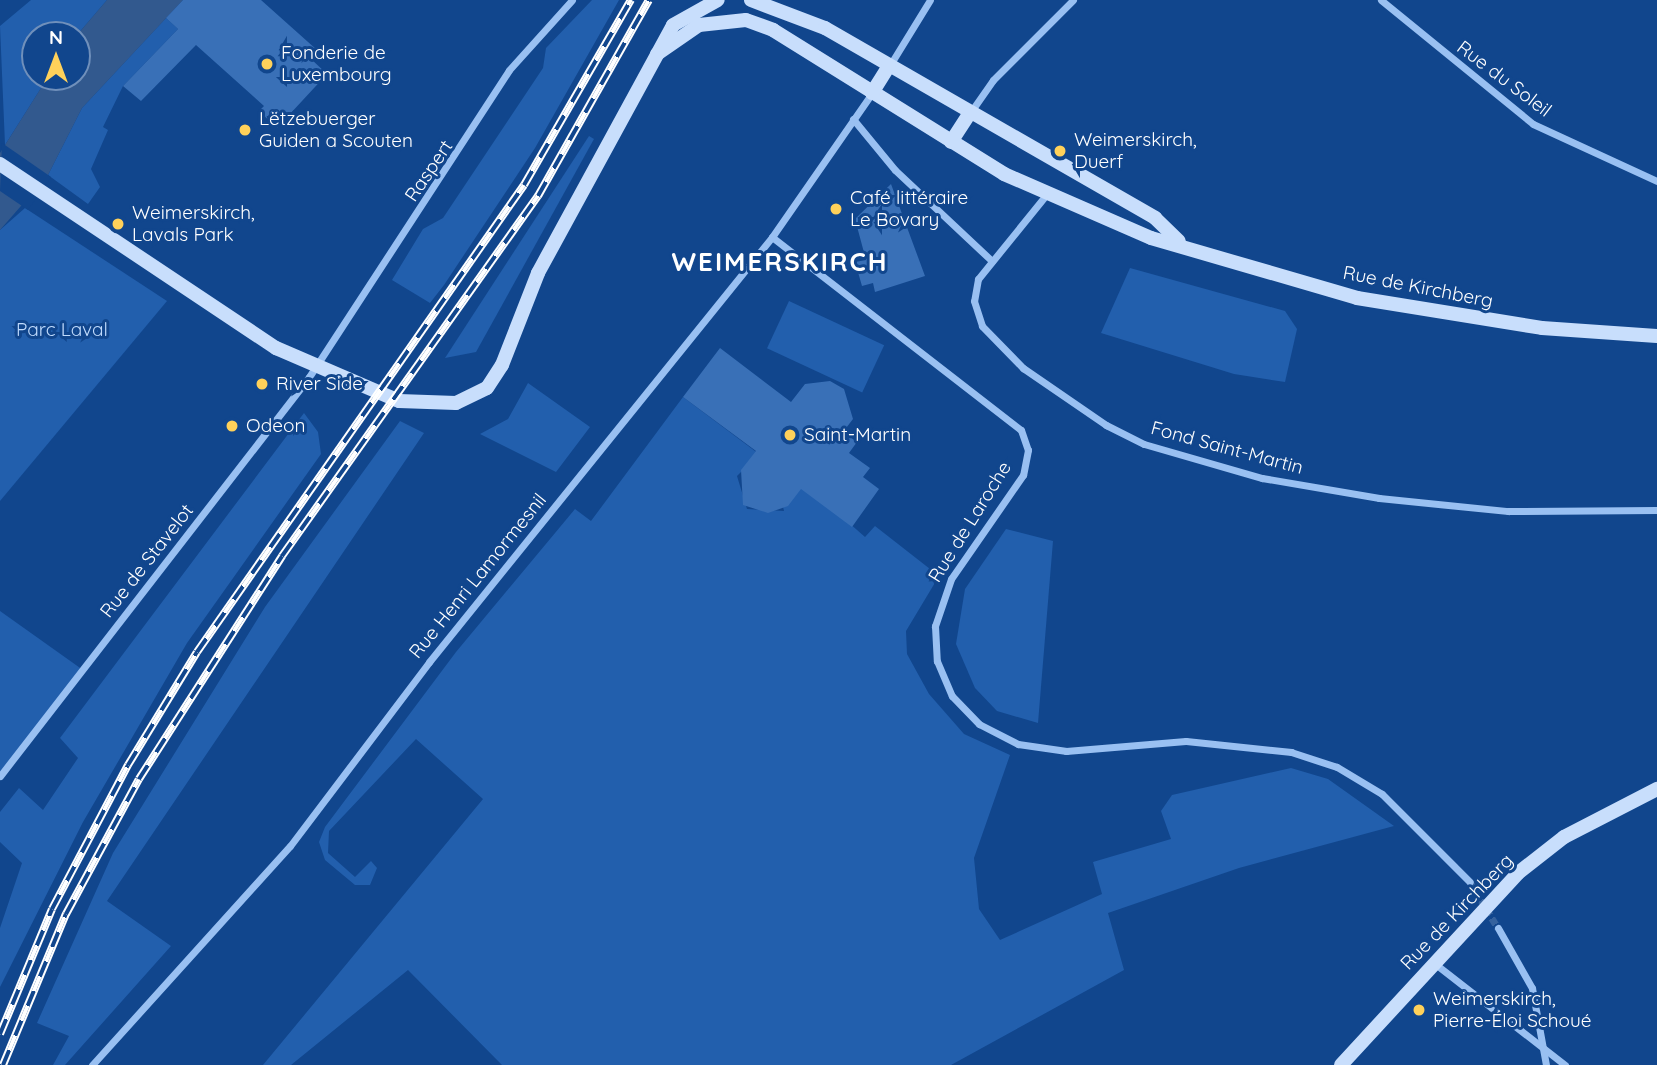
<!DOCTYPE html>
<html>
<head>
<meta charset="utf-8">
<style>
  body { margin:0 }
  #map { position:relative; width:1657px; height:1065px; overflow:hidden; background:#11468d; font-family:Quicksand,sans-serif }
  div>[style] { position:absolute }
  .green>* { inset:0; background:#225fad; transform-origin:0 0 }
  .water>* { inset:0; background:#32598e }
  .pier>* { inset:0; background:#11468d }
  .building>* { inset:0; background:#3970b7 }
  .street-tunnel>* { height:7px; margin-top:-3.5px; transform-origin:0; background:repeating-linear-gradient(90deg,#35629e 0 7px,transparent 0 10.5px) }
  .street>* { height:7px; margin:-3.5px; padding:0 3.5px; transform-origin:3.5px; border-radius:3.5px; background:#99c0f2 }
  .secondary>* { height:14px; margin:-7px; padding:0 7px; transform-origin:7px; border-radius:7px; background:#c8defc }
  .rail>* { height:8px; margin-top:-4px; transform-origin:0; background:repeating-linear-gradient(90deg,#11468d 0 16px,#fff 0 32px); box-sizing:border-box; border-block:2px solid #fff }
  .dots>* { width:19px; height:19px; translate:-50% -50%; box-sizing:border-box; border:4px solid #11468d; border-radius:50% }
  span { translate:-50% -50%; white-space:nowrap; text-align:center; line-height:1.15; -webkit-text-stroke:6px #11468d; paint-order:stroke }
  .poi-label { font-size:19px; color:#fff }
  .left { translate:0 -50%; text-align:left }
  .street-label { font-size:19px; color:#fff }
  .park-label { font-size:19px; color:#c0dbfd }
  .district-label { font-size:26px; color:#fff; font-weight:700; letter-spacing:2px }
  .north { position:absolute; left:21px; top:21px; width:70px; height:70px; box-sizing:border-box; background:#11468d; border:2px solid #7090bb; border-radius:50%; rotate:0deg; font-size:19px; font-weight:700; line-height:28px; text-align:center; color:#fff }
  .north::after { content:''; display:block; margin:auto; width:24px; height:32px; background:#ffd15a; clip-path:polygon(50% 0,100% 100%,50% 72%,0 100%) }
</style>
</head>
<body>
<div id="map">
  <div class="green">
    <i style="clip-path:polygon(31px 0,107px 0,77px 35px,35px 35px,35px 77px,48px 77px,5px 145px,0 26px)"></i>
    <i style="clip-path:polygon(592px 0,619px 0,535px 148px,444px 285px,430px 303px,392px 280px,423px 229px,443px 218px,543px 68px,546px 48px)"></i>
    <i style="clip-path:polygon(166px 18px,178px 29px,123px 86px,103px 127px,108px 130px,91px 169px,100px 187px,88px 204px,48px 175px,82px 108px)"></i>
    <i style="clip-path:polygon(589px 136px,594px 139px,476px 352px,445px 358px)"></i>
    <i style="clip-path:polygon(25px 208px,167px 301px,0 501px,0 230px)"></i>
    <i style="clip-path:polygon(1130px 268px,1285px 311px,1297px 329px,1285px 382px,1234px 374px,1101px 333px)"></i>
    <i style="left:789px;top:301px;width:105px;height:52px;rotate:25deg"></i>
    <i style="clip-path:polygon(528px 383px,590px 427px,556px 472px,480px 434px,508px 419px)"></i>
    <i style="clip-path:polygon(683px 397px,759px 454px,737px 476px,747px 509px,784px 511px,782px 502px,799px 479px,865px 537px,875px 526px,939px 576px,906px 631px,907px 654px,929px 694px,964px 734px,1010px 755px,974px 858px,979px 909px,1000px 940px,1102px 894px,1093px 862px,1171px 839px,1161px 811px,1172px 795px,1291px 768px,1328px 779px,1394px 826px,1239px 868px,1108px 913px,1124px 970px,951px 1065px,502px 1065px,408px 970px,291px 1065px,263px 1065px,483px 799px,416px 739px,329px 831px,328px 853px,355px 877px,371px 861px,377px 868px,370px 885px,355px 885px,325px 860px,319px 842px,325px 827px,456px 652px,575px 509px,591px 521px)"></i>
    <i style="clip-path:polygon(304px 413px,318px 432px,321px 454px,187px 643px,83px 822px,0 987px,0 928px,22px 863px,0 842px,0 812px,19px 788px,43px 810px,78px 758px,60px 738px)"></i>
    <i style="clip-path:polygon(400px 421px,424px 433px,107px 901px,171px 946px,65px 1065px,53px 1065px,69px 1036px,37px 1023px,113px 853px,265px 607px)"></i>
    <i style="clip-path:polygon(1006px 529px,1053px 541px,1038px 723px,997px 711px,975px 688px,956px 644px,965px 589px)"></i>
    <i style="clip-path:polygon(0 611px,83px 670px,0 776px)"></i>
  </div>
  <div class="water">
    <i style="clip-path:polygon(107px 0,183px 0,82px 108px,48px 175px,0 230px,0 153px,48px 77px,77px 77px,77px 35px)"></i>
  </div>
  <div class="pier">
    <i style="clip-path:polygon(2px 143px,51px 177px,28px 210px,0 191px)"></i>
  </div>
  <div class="building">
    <i style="clip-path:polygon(183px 0,261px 0,317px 50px,310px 58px,327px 74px,277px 128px,259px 111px,264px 106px,196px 45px,141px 101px,123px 86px,178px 29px,166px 18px)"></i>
    <i style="clip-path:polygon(891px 184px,925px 276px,875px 292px,873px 283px,862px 286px,855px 262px,866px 260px,855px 219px)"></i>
    <i style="clip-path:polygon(720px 348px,791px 402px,805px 384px,830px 381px,844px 389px,853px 419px,843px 432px,857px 442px,849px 453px,870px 468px,863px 477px,879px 489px,852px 527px,801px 489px,788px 506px,768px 513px,743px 505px,741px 470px,756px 451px,683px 397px)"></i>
  </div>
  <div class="street-tunnel">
    <i style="left:1470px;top:882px;width:54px;rotate:58.7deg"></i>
  </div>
  <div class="street">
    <i style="left:1381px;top:0;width:196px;rotate:39.2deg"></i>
    <i style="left:1533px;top:124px;width:136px;rotate:24.7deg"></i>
    <i style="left:890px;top:65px;width:76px;rotate:-58.4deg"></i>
    <i style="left:970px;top:113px;width:40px;rotate:-55.1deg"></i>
    <i style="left:993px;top:80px;width:113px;rotate:-45deg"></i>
    <i style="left:853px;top:119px;width:66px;rotate:50.5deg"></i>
    <i style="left:895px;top:170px;width:133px;rotate:43.2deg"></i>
    <i style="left:1046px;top:195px;width:108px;rotate:129deg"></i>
    <i style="left:978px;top:279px;width:22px;rotate:100deg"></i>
    <i style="left:974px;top:301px;width:26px;rotate:72deg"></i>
    <i style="left:982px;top:326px;width:59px;rotate:45.7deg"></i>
    <i style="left:1023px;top:368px;width:101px;rotate:34.5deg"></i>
    <i style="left:1106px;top:425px;width:42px;rotate:26.6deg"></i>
    <i style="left:1144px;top:444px;width:123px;rotate:16.1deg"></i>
    <i style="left:1262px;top:478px;width:119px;rotate:9.7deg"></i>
    <i style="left:1379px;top:498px;width:130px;rotate:5.8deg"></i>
    <i style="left:1508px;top:511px;width:149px;rotate:-0.4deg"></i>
    <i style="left:772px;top:237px;width:315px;rotate:37.8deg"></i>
    <i style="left:1021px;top:430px;width:21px;rotate:71deg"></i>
    <i style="left:1028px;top:450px;width:25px;rotate:101deg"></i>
    <i style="left:1023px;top:475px;width:126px;rotate:124.7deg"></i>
    <i style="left:951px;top:579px;width:50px;rotate:108.8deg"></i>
    <i style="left:935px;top:626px;width:35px;rotate:87deg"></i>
    <i style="left:937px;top:661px;width:38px;rotate:67deg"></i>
    <i style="left:952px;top:696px;width:39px;rotate:46deg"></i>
    <i style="left:979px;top:724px;width:44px;rotate:27.1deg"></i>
    <i style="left:1018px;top:744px;width:49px;rotate:8.3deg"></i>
    <i style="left:1066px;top:751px;width:120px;rotate:-4.8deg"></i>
    <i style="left:1186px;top:741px;width:106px;rotate:6deg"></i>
    <i style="left:1291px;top:752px;width:48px;rotate:18.1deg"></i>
    <i style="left:1337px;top:767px;width:52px;rotate:31deg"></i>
    <i style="left:1382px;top:794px;width:124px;rotate:45deg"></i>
    <i style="left:0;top:776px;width:505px;rotate:-52.24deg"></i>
    <i style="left:309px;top:377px;width:366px;rotate:-56.9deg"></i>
    <i style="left:509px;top:70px;width:94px;rotate:-48deg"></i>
    <i style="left:1498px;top:928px;width:69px;rotate:60.5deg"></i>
    <i style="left:1532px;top:988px;width:78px;rotate:79.7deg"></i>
    <i style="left:1434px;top:963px;width:166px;rotate:37.9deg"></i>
    <i style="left:92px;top:1065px;width:295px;rotate:-47.9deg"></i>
    <i style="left:290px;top:846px;width:231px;rotate:-52.9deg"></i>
    <i style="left:429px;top:662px;width:546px;rotate:-51.09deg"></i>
    <i style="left:772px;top:237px;width:175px;rotate:-55.2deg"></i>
  </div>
  <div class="secondary">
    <i style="left:751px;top:0;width:79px;rotate:20.7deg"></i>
    <i style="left:825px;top:28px;width:381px;rotate:29.9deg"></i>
    <i style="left:1155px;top:218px;width:33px;rotate:44deg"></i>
    <i style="left:657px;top:54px;width:51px;rotate:-34.6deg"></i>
    <i style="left:699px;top:25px;width:47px;rotate:-6.1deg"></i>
    <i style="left:746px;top:20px;width:29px;rotate:20deg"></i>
    <i style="left:773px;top:30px;width:272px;rotate:31.9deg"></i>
    <i style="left:1004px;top:174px;width:160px;rotate:23.5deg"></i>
    <i style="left:1151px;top:238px;width:215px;rotate:16.2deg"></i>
    <i style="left:1357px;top:298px;width:187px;rotate:9.2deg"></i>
    <i style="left:1542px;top:328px;width:115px;rotate:4deg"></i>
    <i style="left:872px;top:93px;width:32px;rotate:-58deg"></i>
    <i style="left:951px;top:142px;width:35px;rotate:-57deg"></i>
    <i style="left:0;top:164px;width:332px;rotate:33.7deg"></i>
    <i style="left:276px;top:348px;width:134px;rotate:23.3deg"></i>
    <i style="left:399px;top:401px;width:57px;rotate:2deg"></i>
    <i style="left:456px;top:403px;width:34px;rotate:-26deg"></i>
    <i style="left:487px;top:388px;width:27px;rotate:-57deg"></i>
    <i style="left:502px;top:365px;width:99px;rotate:-68.6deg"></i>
    <i style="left:538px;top:273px;width:282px;rotate:-61.4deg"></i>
    <i style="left:673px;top:25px;width:51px;rotate:-29.1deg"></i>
    <i style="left:1341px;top:1065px;width:261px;rotate:-47.3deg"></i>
    <i style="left:1518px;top:873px;width:58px;rotate:-38deg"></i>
    <i style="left:1564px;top:837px;width:105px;rotate:-27.3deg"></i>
  </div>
  <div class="rail">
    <i style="left:0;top:1034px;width:135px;rotate:-67.4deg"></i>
    <i style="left:52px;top:909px;width:163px;rotate:-62.2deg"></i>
    <i style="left:128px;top:765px;width:132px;rotate:-58.6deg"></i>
    <i style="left:197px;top:652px;width:570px;rotate:-55deg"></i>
    <i style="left:524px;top:185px;width:214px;rotate:-60deg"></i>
    <i style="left:3px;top:1065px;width:164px;rotate:-67.4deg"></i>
    <i style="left:66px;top:914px;width:153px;rotate:-61.6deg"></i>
    <i style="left:139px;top:779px;width:265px;rotate:-57.3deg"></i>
    <i style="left:282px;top:556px;width:442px;rotate:-54.6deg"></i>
    <i style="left:538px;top:196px;width:225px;rotate:-60.5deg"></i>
  </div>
  <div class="dots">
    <i style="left:267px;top:64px;background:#ffd15a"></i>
    <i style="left:245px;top:130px;background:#ffd15a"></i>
    <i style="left:1060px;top:151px;background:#ffd15a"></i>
    <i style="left:836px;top:209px;background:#ffd15a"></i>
    <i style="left:118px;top:224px;background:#ffd15a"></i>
    <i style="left:262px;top:384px;background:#ffd15a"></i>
    <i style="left:232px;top:426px;background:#ffd15a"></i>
    <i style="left:790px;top:435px;background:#ffd15a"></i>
    <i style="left:1419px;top:1010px;background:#ffd15a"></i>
  </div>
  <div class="poi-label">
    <span class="left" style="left:281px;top:64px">Fonderie de<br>Luxembourg</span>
    <span class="left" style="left:259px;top:130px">Lëtzebuerger<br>Guiden a Scouten</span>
    <span class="left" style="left:1074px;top:151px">Weimerskirch,<br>Duerf</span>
    <span class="left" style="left:850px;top:209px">Café littéraire<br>Le Bovary</span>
    <span class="left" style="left:132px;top:224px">Weimerskirch,<br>Lavals Park</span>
    <span class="left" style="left:276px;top:384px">River Side</span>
    <span class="left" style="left:246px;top:426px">Odeon</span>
    <span class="left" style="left:804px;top:435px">Saint-Martin</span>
    <span class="left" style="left:1433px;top:1010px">Weimerskirch,<br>Pierre-Éloi Schoué</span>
  </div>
  <div class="street-label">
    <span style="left:1504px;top:79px;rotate:37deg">Rue du Soleil</span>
    <span style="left:429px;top:171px;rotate:-56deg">Raspert</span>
    <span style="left:1418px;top:287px;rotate:11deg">Rue de Kirchberg</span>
    <span style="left:1227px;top:448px;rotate:15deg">Fond Saint-Martin</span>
    <span style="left:970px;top:522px;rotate:-58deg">Rue de Laroche</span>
    <span style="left:147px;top:561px;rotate:-52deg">Rue de Stavelot</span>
    <span style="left:478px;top:576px;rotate:-51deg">Rue Henri Lamormesnil</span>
    <span style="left:1457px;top:912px;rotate:-46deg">Rue de Kirchberg</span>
  </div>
  <div class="park-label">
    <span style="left:62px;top:330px">Parc Laval</span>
  </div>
  <div class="district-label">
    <span style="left:780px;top:262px">WEIMERSKIRCH</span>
  </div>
  <div class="north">N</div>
</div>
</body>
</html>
